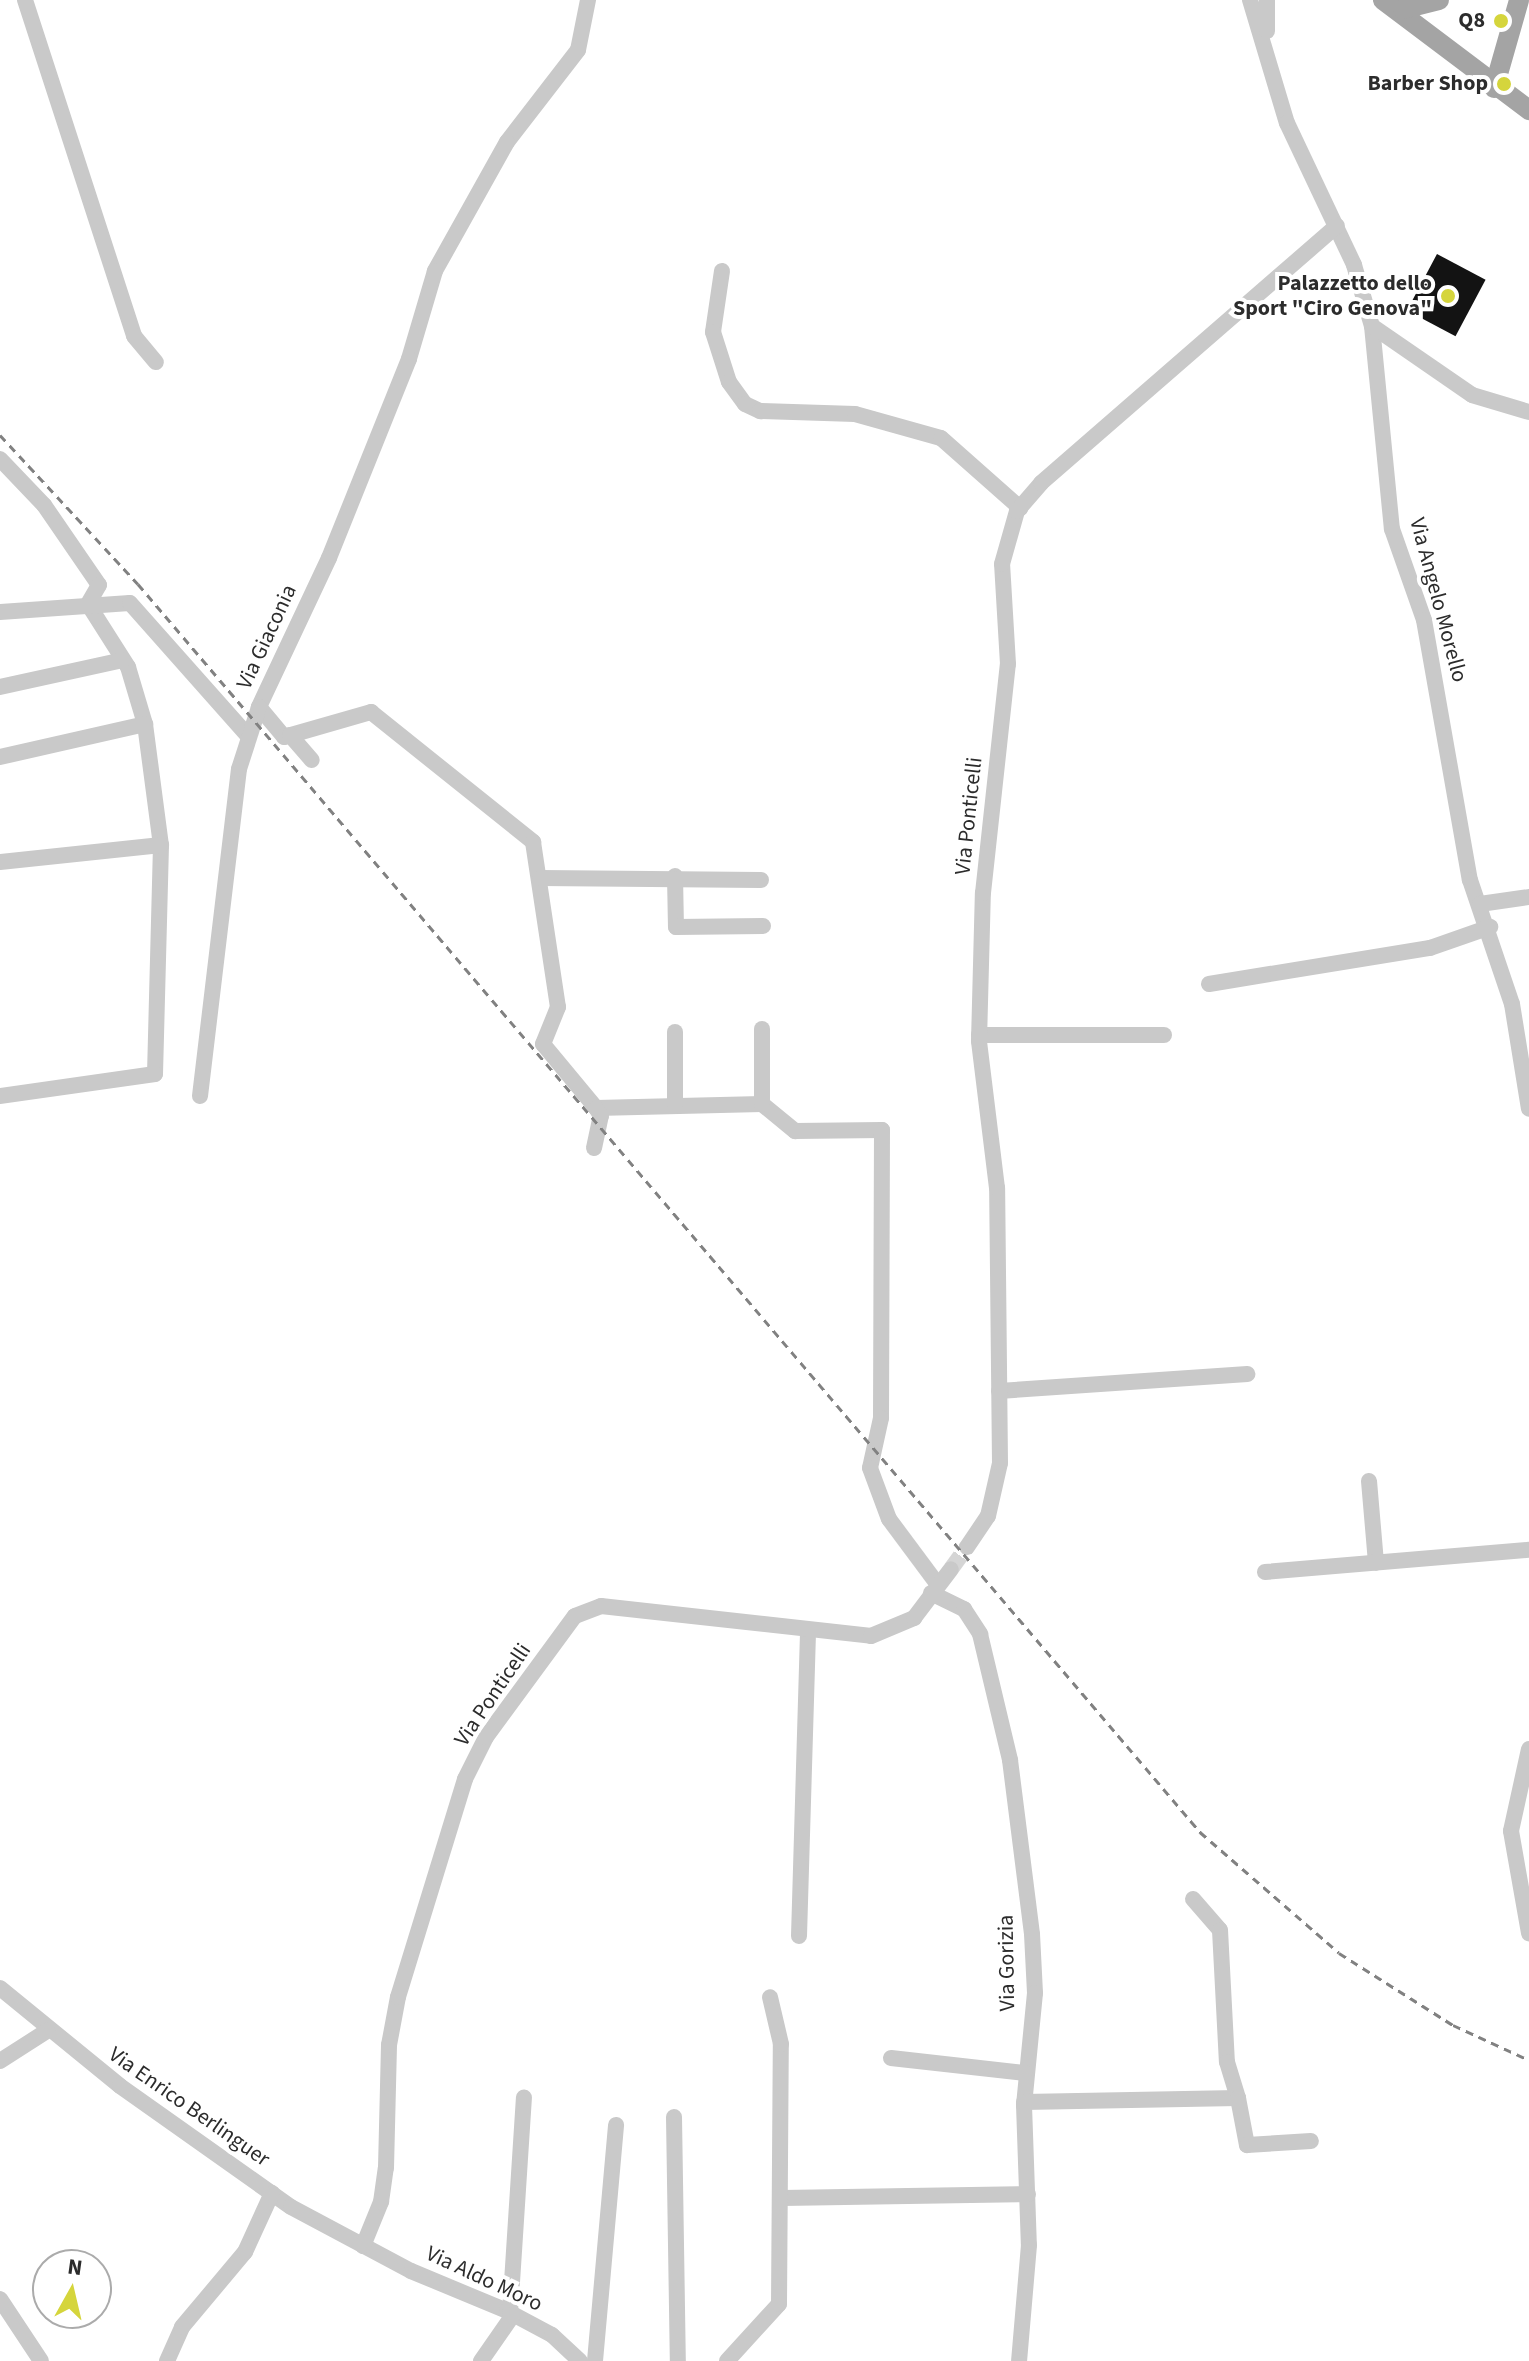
<!DOCTYPE html>
<html>
<head>
<meta charset="utf-8">
<style>
  body { margin:0 }
  #map { position:relative; width:1529px; height:2361px; overflow:hidden; background:#fff; font-family:"Source Sans 3",sans-serif }
  div>[style] { position:absolute }
  .building>* { inset:0; background:#131313; transform-origin:0 0 }
  .minor-tunnel>* { height:16px; margin-top:-8px; transform-origin:0; background:repeating-linear-gradient(90deg,#d5d5d5 0 16px,transparent 0 24px) }
  .minor>* { height:16px; margin:-8px; padding:0 8px; transform-origin:8px; border-radius:8px; background:#c9c9c9 }
  .major>* { height:20px; margin:-10px; padding:0 10px; transform-origin:10px; border-radius:10px; background:#a4a4a4 }
  .rail>* { height:3px; margin-top:-1.5px; transform-origin:0; background:repeating-linear-gradient(90deg,#818181 0 8px,transparent 0 14px) }
  .dots>* { width:22px; height:22px; translate:-50% -50%; box-sizing:border-box; border:4px solid #fff; border-radius:50% }
  span { translate:-50% -50%; white-space:nowrap; text-align:center; line-height:1.15; -webkit-text-stroke:8px #fff; paint-order:stroke }
  .poi-label { font-size:22px; color:#2c2c2c; font-weight:700 }
  .right { translate:-100% -50%; text-align:right }
  .street-label { font-size:22px; color:#2c2c2c }
  .north { position:absolute; left:32px; top:2249px; width:80px; height:80px; box-sizing:border-box; background:#fff; border:2px solid #ababab; border-radius:50%; rotate:8deg; font-size:22px; font-weight:700; line-height:32px; text-align:center; color:#2c2c2c }
  .north::after { content:''; display:block; margin:auto; width:28px; height:36px; background:#d5d53c; clip-path:polygon(50% 0,100% 100%,50% 72%,0 100%) }
</style>
</head>
<body>
<div id="map">
  <div class="building">
    <i style="left:1437px;top:254px;width:55px;height:64px;rotate:28deg"></i>
  </div>
  <div class="minor-tunnel">
    <i style="left:951px;top:1569px;width:27px;rotate:-54deg"></i>
  </div>
  <div class="minor">
    <i style="left:25px;top:0;width:353px;rotate:72deg"></i>
    <i style="left:134px;top:336px;width:34px;rotate:50deg"></i>
    <i style="left:588px;top:0;width:51px;rotate:101.3deg"></i>
    <i style="left:578px;top:50px;width:116px;rotate:127.7deg"></i>
    <i style="left:507px;top:142px;width:148px;rotate:119.2deg"></i>
    <i style="left:435px;top:271px;width:92px;rotate:106.5deg"></i>
    <i style="left:409px;top:359px;width:214px;rotate:111.9deg"></i>
    <i style="left:329px;top:558px;width:165px;rotate:115.2deg"></i>
    <i style="left:259px;top:707px;width:39px;rotate:50deg"></i>
    <i style="left:284px;top:737px;width:91px;rotate:-16deg"></i>
    <i style="left:371px;top:712px;width:208px;rotate:38.7deg"></i>
    <i style="left:533px;top:842px;width:167px;rotate:81.4deg"></i>
    <i style="left:558px;top:1007px;width:40px;rotate:112deg"></i>
    <i style="left:543px;top:1044px;width:83px;rotate:50.4deg"></i>
    <i style="left:596px;top:1108px;width:166px;rotate:-1.4deg"></i>
    <i style="left:762px;top:1104px;width:43px;rotate:39.3deg"></i>
    <i style="left:795px;top:1131px;width:87px;rotate:-0.7deg"></i>
    <i style="left:882px;top:1130px;width:288px;rotate:90.2deg"></i>
    <i style="left:881px;top:1418px;width:51px;rotate:102.4deg"></i>
    <i style="left:870px;top:1468px;width:54px;rotate:69.6deg"></i>
    <i style="left:889px;top:1519px;width:82px;rotate:53.4deg"></i>
    <i style="left:1250px;top:0;width:128px;rotate:73.3deg"></i>
    <i style="left:1287px;top:123px;width:157px;rotate:64.7deg"></i>
    <i style="left:1354px;top:265px;width:64px;rotate:73.6deg"></i>
    <i style="left:1372px;top:326px;width:204px;rotate:84.4deg"></i>
    <i style="left:1392px;top:529px;width:96px;rotate:70.6deg"></i>
    <i style="left:1424px;top:620px;width:264px;rotate:80deg"></i>
    <i style="left:1470px;top:880px;width:131px;rotate:71.3deg"></i>
    <i style="left:1512px;top:1004px;width:106px;rotate:80.8deg"></i>
    <i style="left:1267px;top:0;width:31px;rotate:90deg"></i>
    <i style="left:722px;top:271px;width:62px;rotate:98.4deg"></i>
    <i style="left:713px;top:332px;width:52px;rotate:72.3deg"></i>
    <i style="left:729px;top:382px;width:27px;rotate:54deg"></i>
    <i style="left:745px;top:404px;width:17px;rotate:25deg"></i>
    <i style="left:760px;top:411px;width:95px;rotate:1.8deg"></i>
    <i style="left:855px;top:414px;width:89px;rotate:15.6deg"></i>
    <i style="left:941px;top:438px;width:106px;rotate:41.5deg"></i>
    <i style="left:1372px;top:326px;width:121px;rotate:34.6deg"></i>
    <i style="left:1472px;top:395px;width:59px;rotate:16.6deg"></i>
    <i style="left:0;top:459px;width:64px;rotate:46.3deg"></i>
    <i style="left:44px;top:505px;width:97px;rotate:55.5deg"></i>
    <i style="left:99px;top:585px;width:22px;rotate:120deg"></i>
    <i style="left:88px;top:604px;width:75px;rotate:57.6deg"></i>
    <i style="left:128px;top:667px;width:59px;rotate:73.4deg"></i>
    <i style="left:145px;top:724px;width:122px;rotate:82.5deg"></i>
    <i style="left:161px;top:845px;width:229px;rotate:91.5deg"></i>
    <i style="left:155px;top:1074px;width:157px;rotate:171.9deg"></i>
    <i style="left:0;top:612px;width:130px;rotate:-4deg"></i>
    <i style="left:130px;top:603px;width:176px;rotate:48.4deg"></i>
    <i style="left:0;top:687px;width:126px;rotate:-12.4deg"></i>
    <i style="left:290px;top:735px;width:33px;rotate:49deg"></i>
    <i style="left:0;top:757px;width:149px;rotate:-12.8deg"></i>
    <i style="left:0;top:862px;width:162px;rotate:-6deg"></i>
    <i style="left:675px;top:876px;width:51px;rotate:88.9deg"></i>
    <i style="left:676px;top:927px;width:87px;rotate:-0.7deg"></i>
    <i style="left:540px;top:878px;width:221px;rotate:0.5deg"></i>
    <i style="left:1480px;top:904px;width:49px;rotate:-8.1deg"></i>
    <i style="left:1209px;top:984px;width:224px;rotate:-9.3deg"></i>
    <i style="left:1430px;top:948px;width:64px;rotate:-19.3deg"></i>
    <i style="left:979px;top:1035px;width:185px"></i>
    <i style="left:200px;top:1096px;width:329px;rotate:-83.2deg"></i>
    <i style="left:239px;top:769px;width:65px;rotate:-72.1deg"></i>
    <i style="left:762px;top:1104px;width:75px;rotate:-90deg"></i>
    <i style="left:675px;top:1106px;width:74px;rotate:-90deg"></i>
    <i style="left:594px;top:1148px;width:33px;rotate:-78deg"></i>
    <i style="left:601px;top:1116px;width:9px;rotate:-122deg"></i>
    <i style="left:999px;top:1391px;width:249px;rotate:-3.9deg"></i>
    <i style="left:1369px;top:1481px;width:82px;rotate:85.1deg"></i>
    <i style="left:967px;top:1547px;width:37px;rotate:-56deg"></i>
    <i style="left:988px;top:1516px;width:54px;rotate:-77.2deg"></i>
    <i style="left:1000px;top:1463px;width:275px;rotate:-90.6deg"></i>
    <i style="left:997px;top:1188px;width:148px;rotate:-97deg"></i>
    <i style="left:979px;top:1041px;width:148px;rotate:-88.5deg"></i>
    <i style="left:983px;top:893px;width:230px;rotate:-83.8deg"></i>
    <i style="left:1008px;top:664px;width:100px;rotate:-93.4deg"></i>
    <i style="left:1002px;top:564px;width:55px;rotate:-74.2deg"></i>
    <i style="left:1017px;top:511px;width:37px;rotate:-49deg"></i>
    <i style="left:1041px;top:483px;width:392px;rotate:-41deg"></i>
    <i style="left:1265px;top:1572px;width:265px;rotate:-4.8deg"></i>
    <i style="left:931px;top:1593px;width:37px;rotate:26deg"></i>
    <i style="left:964px;top:1609px;width:30px;rotate:57deg"></i>
    <i style="left:980px;top:1634px;width:130px;rotate:76.6deg"></i>
    <i style="left:1010px;top:1760px;width:175px;rotate:82.8deg"></i>
    <i style="left:1032px;top:1934px;width:59px;rotate:87.1deg"></i>
    <i style="left:1035px;top:1993px;width:113px;rotate:95.6deg"></i>
    <i style="left:1024px;top:2105px;width:140px;rotate:88deg"></i>
    <i style="left:1029px;top:2245px;width:116px;rotate:94.9deg"></i>
    <i style="left:1529px;top:1749px;width:84px;rotate:102.4deg"></i>
    <i style="left:1511px;top:1831px;width:104px;rotate:80deg"></i>
    <i style="left:1193px;top:1899px;width:41px;rotate:48.9deg"></i>
    <i style="left:1220px;top:1930px;width:132px;rotate:87deg"></i>
    <i style="left:1227px;top:2062px;width:38px;rotate:73deg"></i>
    <i style="left:799px;top:1936px;width:303px;rotate:-88.3deg"></i>
    <i style="left:0;top:1988px;width:155px;rotate:39.2deg"></i>
    <i style="left:120px;top:2086px;width:209px;rotate:35.3deg"></i>
    <i style="left:291px;top:2207px;width:136px;rotate:28.1deg"></i>
    <i style="left:411px;top:2271px;width:104px;rotate:22.6deg"></i>
    <i style="left:507px;top:2311px;width:51px;rotate:28.1deg"></i>
    <i style="left:552px;top:2335px;width:38px;rotate:43deg"></i>
    <i style="left:891px;top:2058px;width:134px;rotate:6.4deg"></i>
    <i style="left:0;top:2061px;width:56px;rotate:-32.6deg"></i>
    <i style="left:1024px;top:2102px;width:214px;rotate:-1.1deg"></i>
    <i style="left:1238px;top:2098px;width:48px;rotate:79.2deg"></i>
    <i style="left:1247px;top:2145px;width:64px;rotate:-3.6deg"></i>
    <i style="left:674px;top:2117px;width:244px;rotate:89.1deg"></i>
    <i style="left:782px;top:2198px;width:246px;rotate:-0.9deg"></i>
    <i style="left:363px;top:2246px;width:48px;rotate:-67.8deg"></i>
    <i style="left:381px;top:2202px;width:34px;rotate:-82deg"></i>
    <i style="left:386px;top:2168px;width:123px;rotate:-88.6deg"></i>
    <i style="left:389px;top:2045px;width:49px;rotate:-79.4deg"></i>
    <i style="left:398px;top:1997px;width:228px;rotate:-72.9deg"></i>
    <i style="left:465px;top:1779px;width:47px;rotate:-63.4deg"></i>
    <i style="left:486px;top:1737px;width:150px;rotate:-53.7deg"></i>
    <i style="left:575px;top:1616px;width:28px;rotate:-21deg"></i>
    <i style="left:601px;top:1606px;width:272px;rotate:6.3deg"></i>
    <i style="left:871px;top:1636px;width:47px;rotate:-22.7deg"></i>
    <i style="left:914px;top:1618px;width:61px;rotate:-52.9deg"></i>
    <i style="left:0;top:2299px;width:74px;rotate:56.5deg"></i>
    <i style="left:510px;top:2313px;width:216px;rotate:-86.3deg"></i>
    <i style="left:167px;top:2361px;width:37px;rotate:-66deg"></i>
    <i style="left:182px;top:2327px;width:98px;rotate:-50deg"></i>
    <i style="left:245px;top:2252px;width:65px;rotate:-65.4deg"></i>
    <i style="left:481px;top:2361px;width:56px;rotate:-55.2deg"></i>
    <i style="left:595px;top:2361px;width:237px;rotate:-84.9deg"></i>
    <i style="left:727px;top:2361px;width:77px;rotate:-47.6deg"></i>
    <i style="left:779px;top:2304px;width:260px;rotate:-89.6deg"></i>
    <i style="left:781px;top:2044px;width:48px;rotate:-103.2deg"></i>
  </div>
  <div class="major">
    <i style="left:1383px;top:0;width:183px;rotate:37deg"></i>
    <i style="left:1403px;top:9px;width:37px;rotate:-14deg"></i>
    <i style="left:1494px;top:88px;width:91px;rotate:-74.1deg"></i>
  </div>
  <div class="rail">
    <i style="left:0;top:435px;width:203px;rotate:47.2deg"></i>
    <i style="left:138px;top:584px;width:1639px;rotate:49.6deg"></i>
    <i style="left:1200px;top:1832px;width:184px;rotate:41deg"></i>
    <i style="left:1339px;top:1953px;width:135px;rotate:32.3deg"></i>
    <i style="left:1453px;top:2025px;width:84px;rotate:24.7deg"></i>
  </div>
  <div class="dots">
    <i style="left:1501px;top:21px;background:#d5d53c"></i>
    <i style="left:1504px;top:84px;background:#d5d53c"></i>
    <i style="left:1448px;top:296px;background:#d5d53c"></i>
  </div>
  <div class="poi-label">
    <span class="right" style="left:1485px;top:21px">Q8</span>
    <span class="right" style="left:1488px;top:84px">Barber Shop</span>
    <span class="right" style="left:1432px;top:296px">Palazzetto dello<br>Sport "Ciro Genova"</span>
  </div>
  <div class="street-label">
    <span style="left:1438px;top:600px;rotate:75deg">Via Angelo Morello</span>
    <span style="left:267px;top:637px;rotate:-65deg">Via Giaconia</span>
    <span style="left:969px;top:816px;rotate:-84deg">Via Ponticelli</span>
    <span style="left:493px;top:1695px;rotate:-56deg">Via Ponticelli</span>
    <span style="left:1007px;top:1963px;rotate:-91deg">Via Gorizia</span>
    <span style="left:189px;top:2107px;rotate:35deg">Via Enrico Berlinguer</span>
    <span style="left:484px;top:2279px;rotate:25deg">Via Aldo Moro</span>
  </div>
  <div class="north">N</div>
</div>
</body>
</html>
